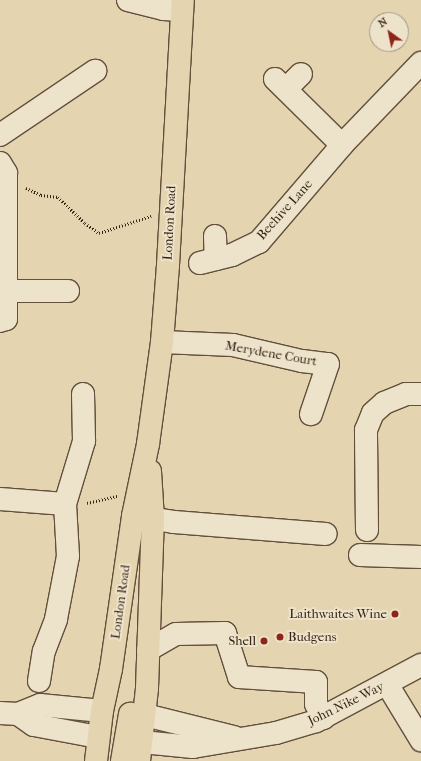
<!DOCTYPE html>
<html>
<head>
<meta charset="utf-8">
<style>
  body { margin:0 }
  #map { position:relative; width:421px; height:761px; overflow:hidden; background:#e4d4af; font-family:"IM FELL French Canon",serif }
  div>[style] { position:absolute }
  .path>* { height:2.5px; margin-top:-1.25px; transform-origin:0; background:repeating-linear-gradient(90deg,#362315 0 1px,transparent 0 3px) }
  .roads { filter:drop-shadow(1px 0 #624f3c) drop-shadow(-1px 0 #624f3c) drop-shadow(0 1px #624f3c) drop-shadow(0 -1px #624f3c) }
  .minor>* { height:22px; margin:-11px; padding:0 11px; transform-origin:11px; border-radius:11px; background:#ede3cb }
  .major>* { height:22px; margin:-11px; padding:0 11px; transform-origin:11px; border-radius:11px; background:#e4d4af }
  .dots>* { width:11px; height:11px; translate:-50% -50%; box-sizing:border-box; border:2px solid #ede3cb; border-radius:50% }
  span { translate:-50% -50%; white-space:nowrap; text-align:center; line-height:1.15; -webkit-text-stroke:4px #ede3cb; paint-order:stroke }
  .street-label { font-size:13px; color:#362315 }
  .poi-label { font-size:13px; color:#362315 }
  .right { translate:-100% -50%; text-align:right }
  .left { translate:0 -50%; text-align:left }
  .north { position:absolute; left:369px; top:12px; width:40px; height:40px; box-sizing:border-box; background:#ede3cb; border:1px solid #a49682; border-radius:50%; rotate:327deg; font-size:11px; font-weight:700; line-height:16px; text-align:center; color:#362315 }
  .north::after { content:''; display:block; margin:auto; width:14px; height:18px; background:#8f2418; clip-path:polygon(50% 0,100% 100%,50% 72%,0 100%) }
</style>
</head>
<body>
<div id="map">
  <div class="path">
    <i style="left:26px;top:188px;width:17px;rotate:25deg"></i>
    <i style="left:41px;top:195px;width:17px;rotate:7deg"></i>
    <i style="left:58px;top:197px;width:37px;rotate:44deg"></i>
    <i style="left:85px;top:223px;width:17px;rotate:36deg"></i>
    <i style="left:99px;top:233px;width:55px;rotate:-18.1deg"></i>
    <i style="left:87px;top:503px;width:31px;rotate:-13deg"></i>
  </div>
  <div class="roads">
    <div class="minor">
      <i style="left:128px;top:0;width:36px;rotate:14deg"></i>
      <i style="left:163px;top:9px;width:19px;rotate:3deg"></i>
      <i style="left:275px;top:79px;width:94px;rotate:44.6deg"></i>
      <i style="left:286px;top:89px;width:21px;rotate:-45deg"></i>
      <i style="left:0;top:135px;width:115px;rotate:-34deg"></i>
      <i style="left:0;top:163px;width:12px;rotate:59deg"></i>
      <i style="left:6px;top:173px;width:146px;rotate:90deg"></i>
      <i style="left:6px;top:319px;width:6px;rotate:162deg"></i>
      <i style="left:215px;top:236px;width:23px;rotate:88deg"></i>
      <i style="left:200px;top:263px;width:33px;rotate:-14deg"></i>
      <i style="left:232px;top:255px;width:30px;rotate:-26deg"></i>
      <i style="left:259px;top:242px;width:128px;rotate:-49.4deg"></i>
      <i style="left:342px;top:145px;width:114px;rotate:-46.1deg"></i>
      <i style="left:6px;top:291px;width:62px"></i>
      <i style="left:162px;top:342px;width:71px;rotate:2.4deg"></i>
      <i style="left:233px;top:345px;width:71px;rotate:13.1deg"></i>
      <i style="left:302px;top:361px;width:26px;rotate:7deg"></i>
      <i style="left:328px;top:364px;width:53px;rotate:108.8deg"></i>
      <i style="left:0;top:499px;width:65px;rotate:4.4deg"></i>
      <i style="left:134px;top:516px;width:40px;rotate:8.5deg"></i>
      <i style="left:174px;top:522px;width:152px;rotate:4.5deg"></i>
      <i style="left:367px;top:530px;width:100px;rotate:-90.6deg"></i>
      <i style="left:366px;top:430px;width:18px;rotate:-68deg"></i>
      <i style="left:373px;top:413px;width:15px;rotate:-42deg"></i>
      <i style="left:384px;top:403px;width:24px;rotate:-22deg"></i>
      <i style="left:406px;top:394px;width:15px"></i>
      <i style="left:360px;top:555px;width:61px;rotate:1.9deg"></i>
      <i style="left:148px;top:650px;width:32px;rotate:-30deg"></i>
      <i style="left:176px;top:634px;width:49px;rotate:-1.2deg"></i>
      <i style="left:225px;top:633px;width:46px;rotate:72.3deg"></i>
      <i style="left:239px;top:677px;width:77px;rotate:3.7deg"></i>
      <i style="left:316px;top:682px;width:22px;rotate:90deg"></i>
      <i style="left:316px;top:704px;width:16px;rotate:63deg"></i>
      <i style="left:39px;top:681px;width:30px;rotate:-81deg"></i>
      <i style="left:44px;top:651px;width:34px;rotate:-69deg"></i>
      <i style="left:56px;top:619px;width:64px;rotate:-79.2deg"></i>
      <i style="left:68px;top:556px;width:52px;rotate:-93.3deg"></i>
      <i style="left:65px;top:504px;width:66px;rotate:-73.2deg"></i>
      <i style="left:84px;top:441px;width:47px;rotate:-91.2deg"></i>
      <i style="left:387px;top:684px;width:66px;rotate:58.7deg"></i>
      <i style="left:0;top:713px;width:18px;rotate:3deg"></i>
      <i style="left:18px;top:714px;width:24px;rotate:-22deg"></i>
      <i style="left:40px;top:705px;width:62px;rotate:5.5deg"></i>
      <i style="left:18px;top:714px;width:19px;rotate:35deg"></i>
      <i style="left:34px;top:725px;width:65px;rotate:10.6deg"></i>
      <i style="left:145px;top:715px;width:92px;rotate:13.9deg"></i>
      <i style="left:142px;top:742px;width:51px;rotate:5.6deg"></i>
      <i style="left:193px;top:747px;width:84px;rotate:-9.6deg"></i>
      <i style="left:276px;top:733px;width:42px;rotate:-16.7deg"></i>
      <i style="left:316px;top:721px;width:119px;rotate:-28.1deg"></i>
    </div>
    <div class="major">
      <i style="left:96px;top:761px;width:50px;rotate:-83.2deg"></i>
      <i style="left:102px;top:711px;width:43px;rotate:-77.9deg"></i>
      <i style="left:111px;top:669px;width:155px;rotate:-81.8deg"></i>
      <i style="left:133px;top:516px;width:74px;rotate:-78.2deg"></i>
      <i style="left:148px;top:444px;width:103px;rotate:-82.2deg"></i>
      <i style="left:162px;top:342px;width:77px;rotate:-85.5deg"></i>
      <i style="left:168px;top:265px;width:265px;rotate:-86.8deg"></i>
      <i style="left:122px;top:761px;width:48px;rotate:-80.3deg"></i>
      <i style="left:139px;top:761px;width:73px;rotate:-83.7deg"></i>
      <i style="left:147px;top:688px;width:169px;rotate:-88deg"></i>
      <i style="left:153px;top:519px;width:48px;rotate:-93.6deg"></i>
    </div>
  </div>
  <div class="dots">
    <i style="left:395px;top:614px;background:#8f2418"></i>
    <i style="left:280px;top:637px;background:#8f2418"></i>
    <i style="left:264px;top:641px;background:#8f2418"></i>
  </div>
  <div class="street-label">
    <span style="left:285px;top:210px;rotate:-48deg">Beehive Lane</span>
    <span style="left:170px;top:223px;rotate:-87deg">London Road</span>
    <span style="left:271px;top:354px;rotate:10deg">Merydene Court</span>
    <span style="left:121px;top:602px;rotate:-82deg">London Road</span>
    <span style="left:346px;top:704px;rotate:-26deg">John Nike Way</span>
  </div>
  <div class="poi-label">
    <span class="right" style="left:387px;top:614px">Laithwaites Wine</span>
    <span class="left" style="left:288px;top:637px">Budgens</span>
    <span class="right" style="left:256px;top:641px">Shell</span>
  </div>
  <div class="north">N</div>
</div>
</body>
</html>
